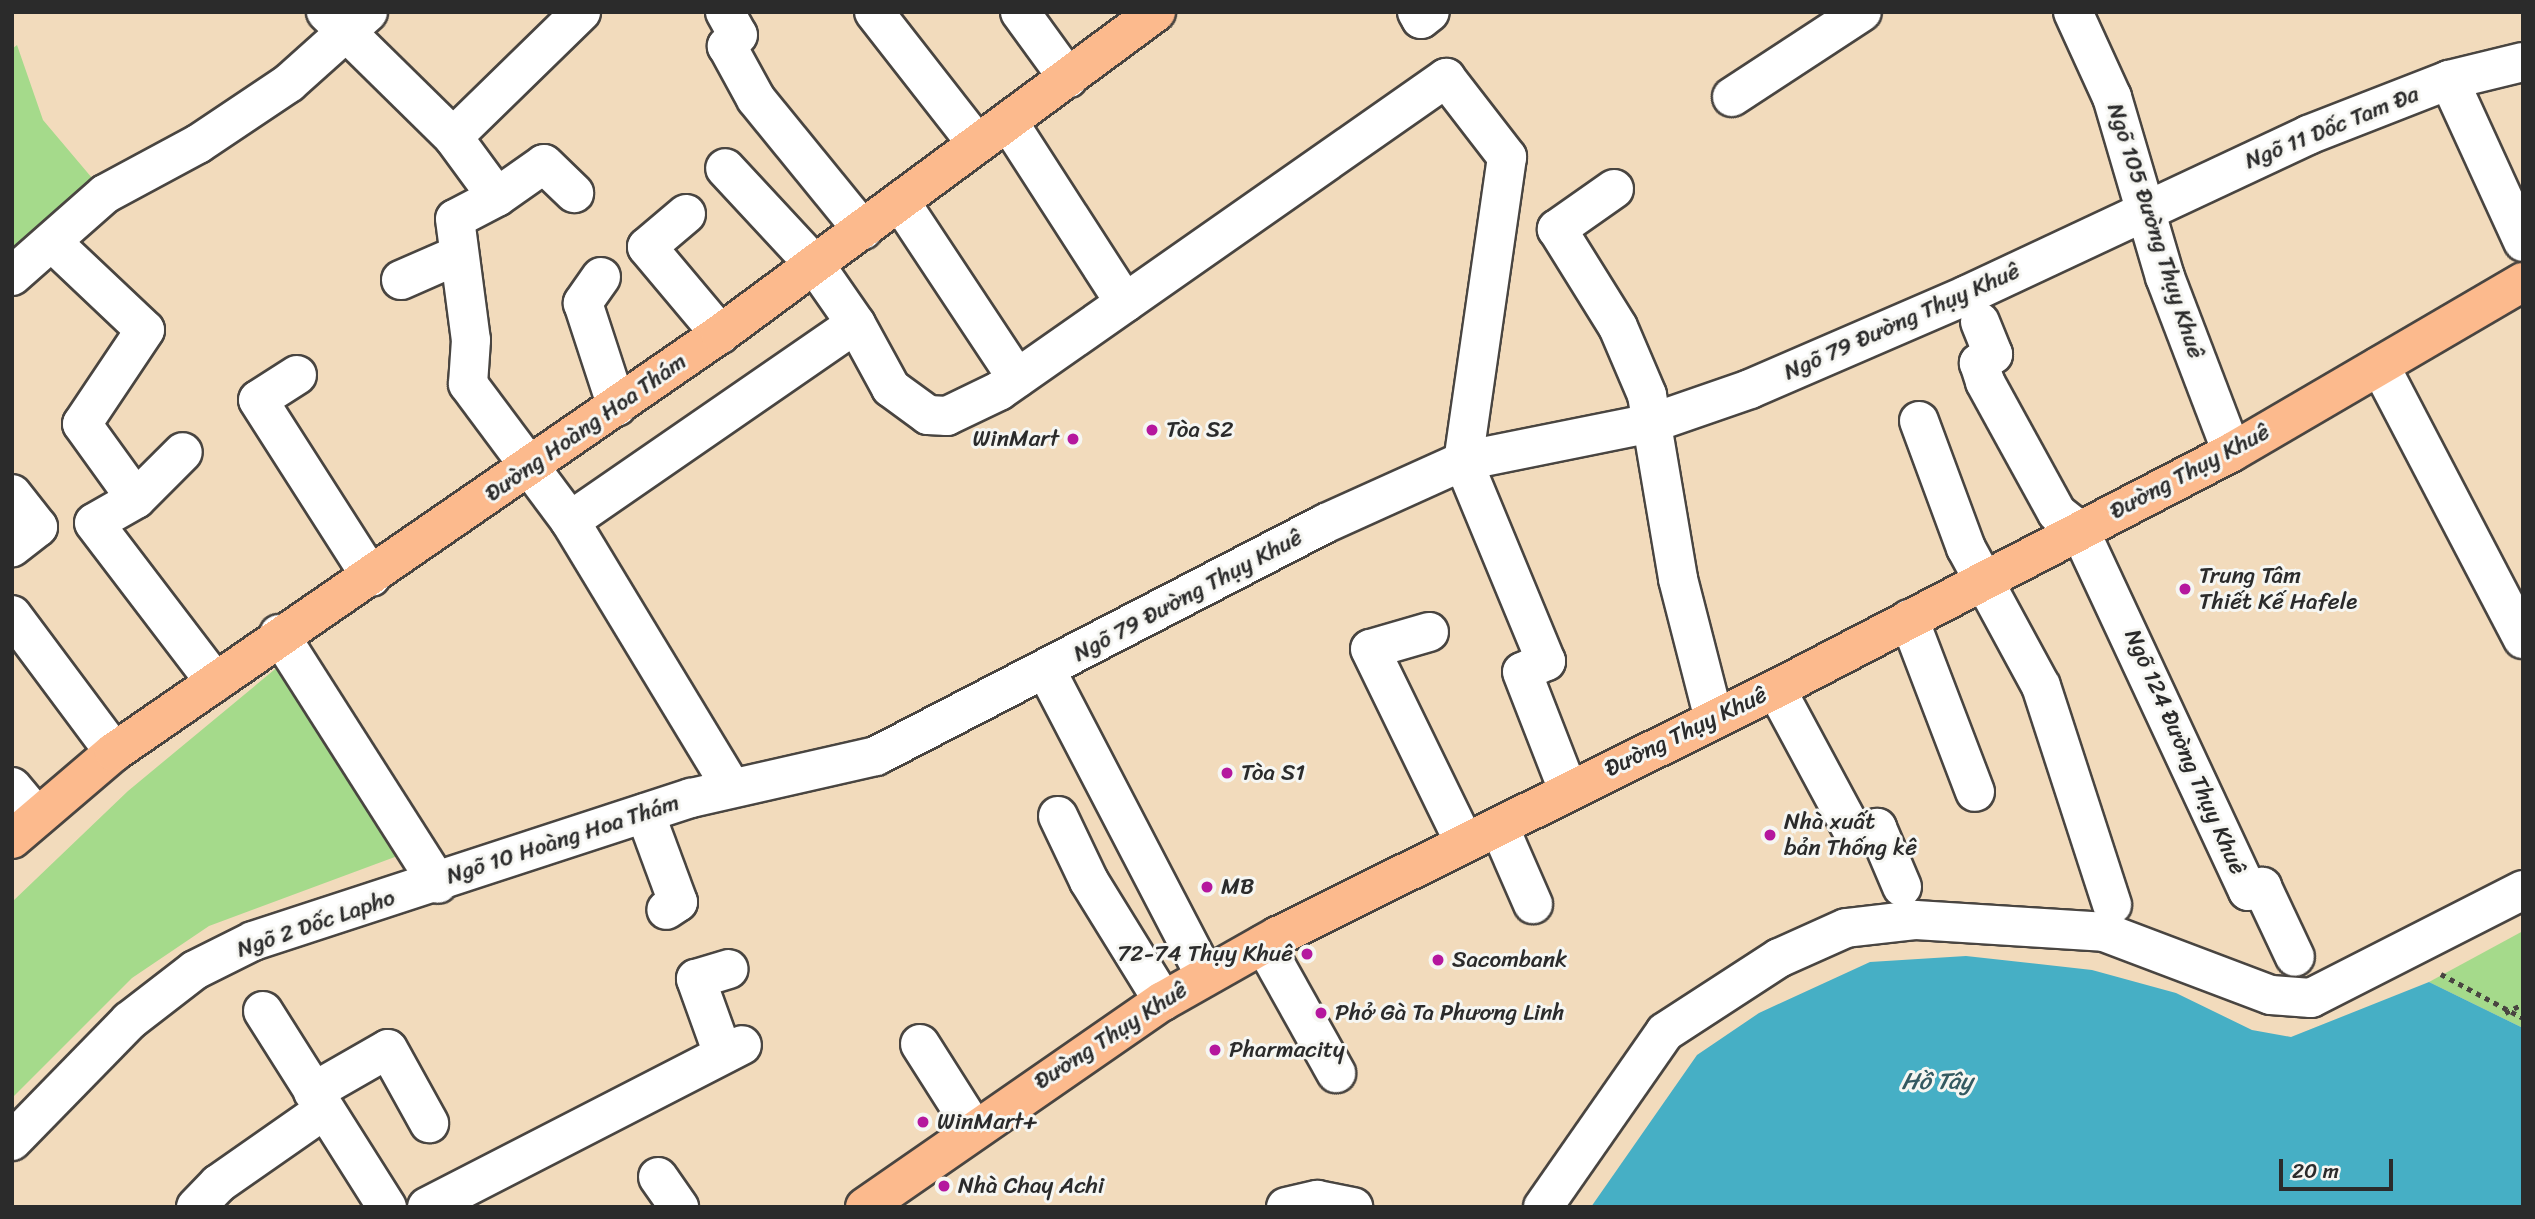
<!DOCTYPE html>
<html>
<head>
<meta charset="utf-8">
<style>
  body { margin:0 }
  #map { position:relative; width:2535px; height:1219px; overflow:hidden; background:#f2dbbc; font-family:Sriracha,sans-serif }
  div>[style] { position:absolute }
  .green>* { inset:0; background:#a5da8b }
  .water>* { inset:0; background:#46afc5 }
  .path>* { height:4.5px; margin-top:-2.25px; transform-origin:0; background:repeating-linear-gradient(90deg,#494541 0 5px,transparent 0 10px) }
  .roads { filter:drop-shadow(2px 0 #494541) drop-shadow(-2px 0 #494541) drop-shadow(0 2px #494541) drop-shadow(0 -2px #494541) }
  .minor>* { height:38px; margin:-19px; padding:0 19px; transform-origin:19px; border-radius:19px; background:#fff }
  .major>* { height:38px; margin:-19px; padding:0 19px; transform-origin:19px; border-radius:19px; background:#fcba8d }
  .dots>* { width:19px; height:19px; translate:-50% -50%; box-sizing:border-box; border:4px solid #f6f6f2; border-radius:50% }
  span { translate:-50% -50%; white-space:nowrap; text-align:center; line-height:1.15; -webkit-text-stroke:6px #f6f6f2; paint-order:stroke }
  .street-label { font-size:23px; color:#2b2b2b }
  .poi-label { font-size:23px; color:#2b2b2b }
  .left { translate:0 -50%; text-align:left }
  .right { translate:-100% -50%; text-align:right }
  .water-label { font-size:24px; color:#345961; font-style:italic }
  .frame { position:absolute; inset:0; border:14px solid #2b2b2b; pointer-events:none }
  .scale { position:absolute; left:2279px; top:1159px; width:114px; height:32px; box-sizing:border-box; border:4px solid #2b2b2b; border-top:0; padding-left:9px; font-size:21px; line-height:24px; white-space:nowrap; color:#2b2b2b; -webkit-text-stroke:5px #f6f6f2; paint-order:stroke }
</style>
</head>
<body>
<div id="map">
  <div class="green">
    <i style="clip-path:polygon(17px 45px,43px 120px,114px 204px,12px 276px,12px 49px)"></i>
    <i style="clip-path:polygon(280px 665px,411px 851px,209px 926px,132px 978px,12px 1098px,12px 902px,128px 791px)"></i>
    <i style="clip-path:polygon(2523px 931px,2523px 1028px,2429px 982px)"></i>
  </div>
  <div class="water">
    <i style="clip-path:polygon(1966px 956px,2092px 970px,2176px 993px,2252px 1030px,2291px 1037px,2429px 982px,2523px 1028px,2523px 1207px,1591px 1207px,1697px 1055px,1759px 1013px,1870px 962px)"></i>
  </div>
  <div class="path">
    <i style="left:2441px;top:974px;width:93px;rotate:28.2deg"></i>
    <i style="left:2505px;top:1013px;width:20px;rotate:-27deg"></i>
  </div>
  <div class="roads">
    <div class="minor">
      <i style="left:326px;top:12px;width:178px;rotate:44.5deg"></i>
      <i style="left:453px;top:137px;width:74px;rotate:53.7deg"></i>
      <i style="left:497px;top:197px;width:47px;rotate:152.4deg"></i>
      <i style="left:455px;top:219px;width:122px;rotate:82.5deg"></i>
      <i style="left:471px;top:340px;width:44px;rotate:93.9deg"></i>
      <i style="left:468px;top:384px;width:171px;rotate:53.3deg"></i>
      <i style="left:570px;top:521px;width:311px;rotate:58.8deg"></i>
      <i style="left:725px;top:12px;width:26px;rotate:61deg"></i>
      <i style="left:738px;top:35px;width:16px;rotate:135deg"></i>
      <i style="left:727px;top:46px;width:60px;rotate:61.3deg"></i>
      <i style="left:756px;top:99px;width:169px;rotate:50.8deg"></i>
      <i style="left:874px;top:12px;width:167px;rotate:52deg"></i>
      <i style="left:1020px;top:12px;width:82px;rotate:54deg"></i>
      <i style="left:1417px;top:12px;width:8px;rotate:60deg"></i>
      <i style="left:1421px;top:19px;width:11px;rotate:-38deg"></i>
      <i style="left:2073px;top:12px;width:94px;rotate:65.4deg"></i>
      <i style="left:2112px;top:97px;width:188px;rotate:73.6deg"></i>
      <i style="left:2165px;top:277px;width:187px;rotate:69.1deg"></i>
      <i style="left:2449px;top:80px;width:178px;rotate:65.4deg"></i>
      <i style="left:1732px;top:97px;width:155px;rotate:-33.2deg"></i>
      <i style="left:1009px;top:123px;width:214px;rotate:57.2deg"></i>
      <i style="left:453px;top:137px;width:179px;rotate:-44.3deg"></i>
      <i style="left:1614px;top:189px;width:70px;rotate:144.9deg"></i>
      <i style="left:1557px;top:229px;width:115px;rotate:58.1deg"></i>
      <i style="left:1618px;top:327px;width:74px;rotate:66.9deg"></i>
      <i style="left:1647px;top:395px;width:187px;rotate:80.4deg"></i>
      <i style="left:1678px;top:579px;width:145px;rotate:75.6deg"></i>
      <i style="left:497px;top:197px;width:57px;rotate:-35.1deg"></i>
      <i style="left:544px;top:164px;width:42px;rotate:44deg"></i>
      <i style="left:901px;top:203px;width:210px;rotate:56.5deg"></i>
      <i style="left:686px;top:214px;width:51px;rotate:139.8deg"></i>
      <i style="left:647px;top:247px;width:114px;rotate:50deg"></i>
      <i style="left:54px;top:244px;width:125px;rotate:43.4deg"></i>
      <i style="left:145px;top:330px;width:113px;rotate:123.8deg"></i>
      <i style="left:82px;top:424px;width:92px;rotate:54.2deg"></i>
      <i style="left:136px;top:499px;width:48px;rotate:150.3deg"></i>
      <i style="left:94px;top:523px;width:200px;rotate:52.7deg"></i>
      <i style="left:12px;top:276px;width:124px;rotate:-41.4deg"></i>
      <i style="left:105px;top:194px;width:106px;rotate:-28.3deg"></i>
      <i style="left:198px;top:144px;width:110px;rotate:-33.8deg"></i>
      <i style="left:289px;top:83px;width:106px;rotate:-41.9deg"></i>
      <i style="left:601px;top:277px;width:32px;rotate:125deg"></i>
      <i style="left:583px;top:303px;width:109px;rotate:71.9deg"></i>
      <i style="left:401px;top:280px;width:62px;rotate:-23.7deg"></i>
      <i style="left:1980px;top:322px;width:35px;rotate:68deg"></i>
      <i style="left:1993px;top:354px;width:17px;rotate:147deg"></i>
      <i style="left:1979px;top:363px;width:20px;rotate:72deg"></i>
      <i style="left:1985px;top:382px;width:149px;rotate:61.2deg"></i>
      <i style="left:2057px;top:513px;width:29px;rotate:38deg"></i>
      <i style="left:2080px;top:531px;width:397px;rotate:65deg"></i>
      <i style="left:2248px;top:891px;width:15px;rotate:-16deg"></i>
      <i style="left:2262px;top:887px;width:77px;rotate:64.8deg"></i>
      <i style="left:856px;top:324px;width:73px;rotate:61.3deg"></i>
      <i style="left:891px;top:388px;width:46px;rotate:36.1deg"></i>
      <i style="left:928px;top:415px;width:19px;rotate:3deg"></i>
      <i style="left:947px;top:416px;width:58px;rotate:-25.7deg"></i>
      <i style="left:999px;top:391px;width:546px;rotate:-35deg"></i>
      <i style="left:1446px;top:78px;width:100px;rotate:52.3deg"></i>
      <i style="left:1507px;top:157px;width:307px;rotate:98.2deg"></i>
      <i style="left:1463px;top:461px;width:217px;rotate:67.5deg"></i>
      <i style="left:1546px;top:661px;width:26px;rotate:155deg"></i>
      <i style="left:1522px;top:672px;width:127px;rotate:68.7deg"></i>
      <i style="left:2380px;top:366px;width:308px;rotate:62.4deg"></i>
      <i style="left:297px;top:375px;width:46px;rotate:147.3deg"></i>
      <i style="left:258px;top:400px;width:210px;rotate:57.4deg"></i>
      <i style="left:1919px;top:421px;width:135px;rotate:69.7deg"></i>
      <i style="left:1966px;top:548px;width:157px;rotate:61.5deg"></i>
      <i style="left:2041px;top:686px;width:230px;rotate:72deg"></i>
      <i style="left:12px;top:494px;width:42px;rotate:51.8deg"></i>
      <i style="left:38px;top:527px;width:33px;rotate:142deg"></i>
      <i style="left:136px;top:499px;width:66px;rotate:-45deg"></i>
      <i style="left:570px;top:521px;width:347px;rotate:-34.6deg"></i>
      <i style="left:856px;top:324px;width:72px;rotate:-124.8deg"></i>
      <i style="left:815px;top:265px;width:132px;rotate:-132.9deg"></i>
      <i style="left:12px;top:615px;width:171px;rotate:53.3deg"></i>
      <i style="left:1909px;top:619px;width:185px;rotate:69.1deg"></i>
      <i style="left:1429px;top:632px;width:61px;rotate:163.9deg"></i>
      <i style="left:1370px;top:649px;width:212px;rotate:64deg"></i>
      <i style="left:279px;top:634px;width:296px;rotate:57.5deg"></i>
      <i style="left:1046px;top:670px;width:345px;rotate:62.5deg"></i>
      <i style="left:1776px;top:689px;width:165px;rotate:61.7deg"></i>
      <i style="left:1854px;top:834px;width:24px;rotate:-15deg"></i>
      <i style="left:1877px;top:828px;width:64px;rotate:67deg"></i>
      <i style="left:12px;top:787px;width:39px;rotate:50deg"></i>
      <i style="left:645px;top:813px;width:95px;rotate:69.7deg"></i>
      <i style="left:678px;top:902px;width:14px;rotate:146deg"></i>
      <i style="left:1058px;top:816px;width:72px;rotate:64.5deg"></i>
      <i style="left:1089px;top:881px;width:141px;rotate:58.3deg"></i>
      <i style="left:1505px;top:840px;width:70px;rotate:66.4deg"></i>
      <i style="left:1264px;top:944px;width:148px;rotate:60.8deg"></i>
      <i style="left:263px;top:1011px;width:232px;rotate:57.7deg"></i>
      <i style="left:920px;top:1044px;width:97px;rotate:57.6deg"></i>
      <i style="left:723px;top:1054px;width:80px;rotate:-109.8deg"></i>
      <i style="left:696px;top:979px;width:34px;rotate:-17deg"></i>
      <i style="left:313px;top:1092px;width:86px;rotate:-29.8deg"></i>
      <i style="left:388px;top:1049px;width:85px;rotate:61deg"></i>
      <i style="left:12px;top:1141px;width:168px;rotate:-45.7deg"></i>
      <i style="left:129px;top:1021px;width:83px;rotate:-37.7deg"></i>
      <i style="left:195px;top:970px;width:65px;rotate:-26.6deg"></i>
      <i style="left:253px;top:941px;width:461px;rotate:-18.1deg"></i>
      <i style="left:691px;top:798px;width:190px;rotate:-12.8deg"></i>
      <i style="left:876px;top:756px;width:507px;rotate:-27.37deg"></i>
      <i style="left:1326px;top:523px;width:150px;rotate:-24.3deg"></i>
      <i style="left:1463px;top:461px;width:193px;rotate:-11.4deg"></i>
      <i style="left:1652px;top:423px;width:104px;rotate:-19.1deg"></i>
      <i style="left:1750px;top:389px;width:236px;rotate:-23.4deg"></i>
      <i style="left:1967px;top:295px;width:377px;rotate:-25.1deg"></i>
      <i style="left:2308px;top:135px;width:151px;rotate:-21.3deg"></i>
      <i style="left:2449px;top:80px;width:76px;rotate:-13.7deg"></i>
      <i style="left:658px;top:1177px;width:37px;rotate:55deg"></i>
      <i style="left:196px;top:1207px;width:32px;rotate:-46deg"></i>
      <i style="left:218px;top:1184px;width:129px;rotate:-34.9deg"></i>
      <i style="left:427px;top:1207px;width:354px;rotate:-27.2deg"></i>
      <i style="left:1286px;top:1207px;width:32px;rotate:-13deg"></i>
      <i style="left:1317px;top:1200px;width:37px;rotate:11deg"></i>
      <i style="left:1543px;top:1207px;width:213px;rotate:-55.1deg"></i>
      <i style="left:1665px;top:1032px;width:136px;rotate:-33deg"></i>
      <i style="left:1779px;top:958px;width:73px;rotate:-24.1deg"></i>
      <i style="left:1846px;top:928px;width:69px;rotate:-6.6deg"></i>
      <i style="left:1915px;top:920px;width:189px;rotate:3.6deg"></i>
      <i style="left:2104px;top:932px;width:178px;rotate:20.7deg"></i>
      <i style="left:2271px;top:995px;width:40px;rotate:4.3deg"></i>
      <i style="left:2311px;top:998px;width:238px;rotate:-27deg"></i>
    </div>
    <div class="major">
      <i style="left:12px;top:839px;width:134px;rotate:-40.5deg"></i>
      <i style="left:114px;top:752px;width:736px;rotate:-34.6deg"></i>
      <i style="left:720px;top:334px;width:542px;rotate:-36.45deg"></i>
      <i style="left:865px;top:1207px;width:362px;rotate:-34.7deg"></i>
      <i style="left:1163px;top:1001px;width:132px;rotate:-29.5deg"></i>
      <i style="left:1278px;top:936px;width:556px;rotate:-26.38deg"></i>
      <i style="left:1776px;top:689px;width:514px;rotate:-27.46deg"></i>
      <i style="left:2232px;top:452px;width:337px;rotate:-30.3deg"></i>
    </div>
  </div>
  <div class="dots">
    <i style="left:1152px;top:430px;background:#b5179e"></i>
    <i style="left:1073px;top:439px;background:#b5179e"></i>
    <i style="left:2185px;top:589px;background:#b5179e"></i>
    <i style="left:1227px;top:773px;background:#b5179e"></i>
    <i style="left:1770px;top:835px;background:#b5179e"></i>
    <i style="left:1207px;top:887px;background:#b5179e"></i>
    <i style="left:1307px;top:954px;background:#b5179e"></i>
    <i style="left:1438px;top:960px;background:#b5179e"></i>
    <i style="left:1321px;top:1013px;background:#b5179e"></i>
    <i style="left:1215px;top:1050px;background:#b5179e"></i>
    <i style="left:923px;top:1122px;background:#b5179e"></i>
    <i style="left:944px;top:1186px;background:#b5179e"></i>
  </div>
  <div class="street-label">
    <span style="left:2332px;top:128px;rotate:-22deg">Ngõ 11 Dốc Tam Đa</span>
    <span style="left:2155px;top:231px;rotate:72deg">Ngõ 105 Đường Thụy Khuê</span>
    <span style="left:1902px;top:322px;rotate:-24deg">Ngõ 79 Đường Thụy Khuê</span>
    <span style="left:586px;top:428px;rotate:-35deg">Đường Hoàng Hoa Thám</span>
    <span style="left:2190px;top:472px;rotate:-28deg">Đường Thụy Khuê</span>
    <span style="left:1188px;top:596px;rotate:-28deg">Ngõ 79 Đường Thụy Khuê</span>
    <span style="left:1686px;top:732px;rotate:-26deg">Đường Thụy Khuê</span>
    <span style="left:2185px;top:752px;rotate:66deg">Ngõ 124 Đường Thụy Khuê</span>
    <span style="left:563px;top:840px;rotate:-18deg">Ngõ 10 Hoàng Hoa Thám</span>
    <span style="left:316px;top:924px;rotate:-19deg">Ngõ 2 Dốc Lapho</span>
    <span style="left:1111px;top:1036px;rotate:-33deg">Đường Thụy Khuê</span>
  </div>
  <div class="poi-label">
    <span class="left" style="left:1166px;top:430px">Tòa S2</span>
    <span class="right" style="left:1059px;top:439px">WinMart</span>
    <span class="left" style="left:2199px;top:589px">Trung Tâm<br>Thiết Kế Hafele</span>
    <span class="left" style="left:1241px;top:773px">Tòa S1</span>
    <span class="left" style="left:1784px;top:835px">Nhà xuất<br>bản Thống kê</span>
    <span class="left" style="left:1221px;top:887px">MB</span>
    <span class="right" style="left:1293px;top:954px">72-74 Thụy Khuê</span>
    <span class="left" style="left:1452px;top:960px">Sacombank</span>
    <span class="left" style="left:1335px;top:1013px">Phở Gà Ta Phương Linh</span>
    <span class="left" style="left:1229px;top:1050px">Pharmacity</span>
    <span class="left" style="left:937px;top:1122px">WinMart+</span>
    <span class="left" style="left:958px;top:1186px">Nhà Chay Achi</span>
  </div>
  <div class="water-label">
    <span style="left:1937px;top:1082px">Hồ Tây</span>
  </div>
  <div class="frame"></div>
  <div class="scale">20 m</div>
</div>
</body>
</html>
